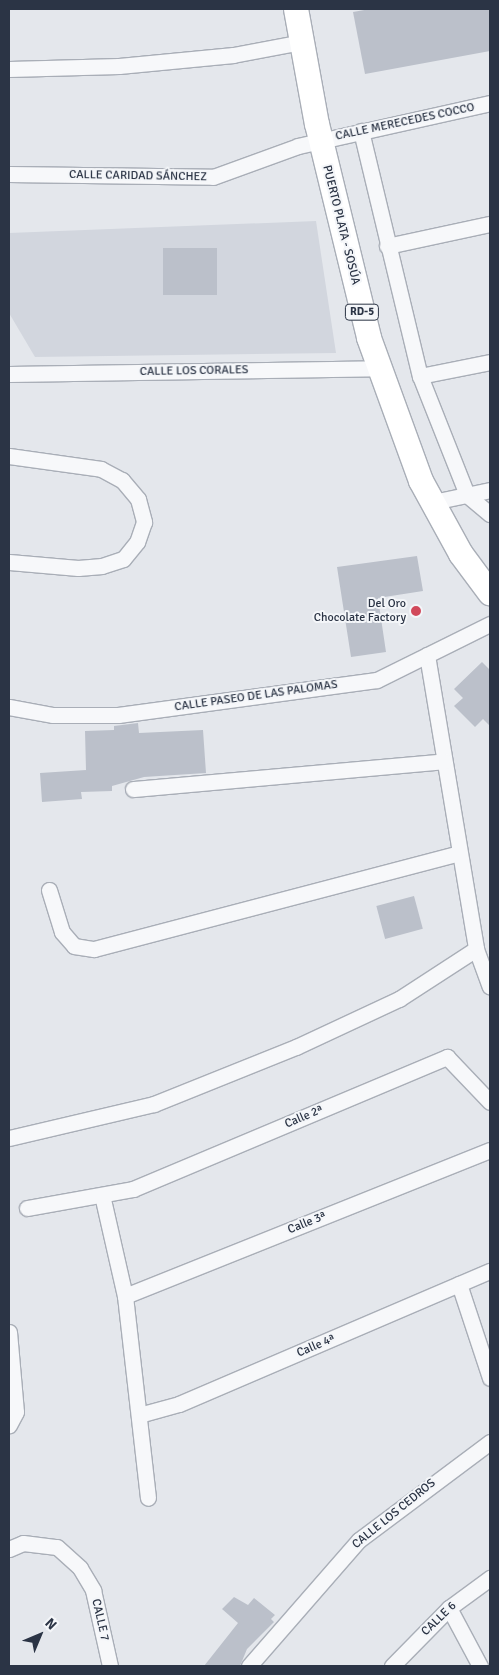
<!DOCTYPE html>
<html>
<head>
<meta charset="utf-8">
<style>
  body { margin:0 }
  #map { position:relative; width:499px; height:1675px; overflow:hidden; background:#e4e7ec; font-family:Signika,sans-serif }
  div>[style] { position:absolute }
  .built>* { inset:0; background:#d2d6de }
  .building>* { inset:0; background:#bbc0ca; transform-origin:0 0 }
  .roads { filter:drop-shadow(1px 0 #a9aeb7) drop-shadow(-1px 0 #a9aeb7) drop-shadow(0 1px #a9aeb7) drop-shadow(0 -1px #a9aeb7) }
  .minor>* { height:15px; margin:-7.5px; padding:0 7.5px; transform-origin:7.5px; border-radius:7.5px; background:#f7f8fa }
  .primary>* { height:24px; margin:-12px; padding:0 12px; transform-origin:12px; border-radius:12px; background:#fff }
  .dots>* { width:14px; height:14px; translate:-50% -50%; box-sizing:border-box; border:2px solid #f4f6f9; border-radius:50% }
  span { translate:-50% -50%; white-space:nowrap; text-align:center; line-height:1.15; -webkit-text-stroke:4px #f4f6f9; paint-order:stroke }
  .shield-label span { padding:1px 4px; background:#f4f6f9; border:1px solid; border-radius:4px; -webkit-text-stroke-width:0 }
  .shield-label { font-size:11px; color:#2b3445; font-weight:700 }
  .street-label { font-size:12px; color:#2b3445 }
  .poi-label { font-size:12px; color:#2b3445 }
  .right { translate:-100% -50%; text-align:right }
  .frame { position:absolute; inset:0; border:10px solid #2b3445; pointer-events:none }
  .north { position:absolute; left:15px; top:1610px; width:50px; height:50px; -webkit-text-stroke:4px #f4f6f9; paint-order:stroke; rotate:45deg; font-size:14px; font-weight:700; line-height:20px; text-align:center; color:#2b3445 }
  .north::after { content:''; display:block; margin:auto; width:18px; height:22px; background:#2b3445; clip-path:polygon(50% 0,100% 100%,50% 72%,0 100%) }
</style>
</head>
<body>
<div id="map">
  <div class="built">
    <i style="clip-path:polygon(316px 221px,336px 353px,35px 357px,9px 313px,9px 233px)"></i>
  </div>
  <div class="building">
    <i style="clip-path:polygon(370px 9px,490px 9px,490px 51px,365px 74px,353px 12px)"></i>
    <i style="left:163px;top:248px;width:54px;height:47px"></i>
    <i style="clip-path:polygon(417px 556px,423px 591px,378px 598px,386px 652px,351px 657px,337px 567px)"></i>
    <i style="clip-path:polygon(482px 662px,490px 670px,490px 726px,483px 719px,475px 727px,454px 706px,463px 698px,454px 689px)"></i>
    <i style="clip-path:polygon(138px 723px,139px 733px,203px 730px,206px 773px,144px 777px,112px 786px,112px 791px,81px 792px,82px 799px,42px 802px,40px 773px,86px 770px,85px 731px,114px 730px,114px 726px)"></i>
    <i style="left:414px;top:896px;width:34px;height:39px;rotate:75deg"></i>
    <i style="clip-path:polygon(234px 1597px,248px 1605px,254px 1598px,275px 1615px,271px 1619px,274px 1622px,247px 1649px,240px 1666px,204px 1666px,238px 1623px,222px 1609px)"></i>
  </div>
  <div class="roads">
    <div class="minor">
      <i style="left:9px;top:69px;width:110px;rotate:-1.6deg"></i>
      <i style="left:119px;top:66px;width:115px;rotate:-5.5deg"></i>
      <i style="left:233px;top:55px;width:70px;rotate:-10.7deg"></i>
      <i style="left:361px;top:131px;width:252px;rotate:76.5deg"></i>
      <i style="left:420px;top:376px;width:128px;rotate:68.4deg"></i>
      <i style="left:467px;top:495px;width:30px;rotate:40deg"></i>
      <i style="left:9px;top:174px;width:204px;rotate:0.8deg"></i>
      <i style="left:213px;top:177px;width:90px;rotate:-20deg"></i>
      <i style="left:298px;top:146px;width:197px;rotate:-12.6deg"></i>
      <i style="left:387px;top:246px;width:105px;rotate:-12.1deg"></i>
      <i style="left:9px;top:374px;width:371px;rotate:-0.9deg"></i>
      <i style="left:420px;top:376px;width:71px;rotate:-11.3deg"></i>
      <i style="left:9px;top:456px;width:93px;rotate:8deg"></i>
      <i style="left:101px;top:469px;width:24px;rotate:28deg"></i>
      <i style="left:122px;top:480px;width:25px;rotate:50deg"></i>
      <i style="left:138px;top:499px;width:24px;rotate:75deg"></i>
      <i style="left:144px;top:522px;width:21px;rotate:109deg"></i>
      <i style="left:137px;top:542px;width:22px;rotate:129deg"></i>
      <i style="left:123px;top:559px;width:22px;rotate:162deg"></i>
      <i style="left:102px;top:566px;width:24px;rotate:175deg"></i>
      <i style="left:78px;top:568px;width:69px;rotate:-175deg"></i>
      <i style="left:433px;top:502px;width:58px;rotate:-11.9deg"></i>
      <i style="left:427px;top:655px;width:298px;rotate:80.5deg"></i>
      <i style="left:476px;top:949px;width:40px;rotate:69.8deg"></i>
      <i style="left:9px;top:707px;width:45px;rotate:10.3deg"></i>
      <i style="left:53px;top:715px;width:65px"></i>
      <i style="left:118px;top:715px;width:261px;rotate:-7.7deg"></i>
      <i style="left:377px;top:680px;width:126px;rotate:-26.4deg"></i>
      <i style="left:133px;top:789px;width:312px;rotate:-5.1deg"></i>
      <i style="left:49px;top:890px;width:44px;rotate:72.8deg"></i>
      <i style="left:62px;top:932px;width:18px;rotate:49deg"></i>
      <i style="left:74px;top:946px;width:20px;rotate:9deg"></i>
      <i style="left:94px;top:949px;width:377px;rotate:-14.7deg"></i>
      <i style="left:9px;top:1138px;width:149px;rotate:-13.2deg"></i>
      <i style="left:154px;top:1104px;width:153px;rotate:-21.9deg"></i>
      <i style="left:296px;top:1047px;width:114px;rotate:-25deg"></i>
      <i style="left:399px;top:999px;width:92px;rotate:-33deg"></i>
      <i style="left:102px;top:1195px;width:104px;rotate:77.2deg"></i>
      <i style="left:125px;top:1296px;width:203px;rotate:83.5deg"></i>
      <i style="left:27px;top:1208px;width:108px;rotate:-10.2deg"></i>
      <i style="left:133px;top:1189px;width:341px;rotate:-22.8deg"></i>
      <i style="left:447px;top:1057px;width:62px;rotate:46.3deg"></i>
      <i style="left:459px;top:1284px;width:99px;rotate:71.7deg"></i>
      <i style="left:125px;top:1296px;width:393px;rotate:-21.8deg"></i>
      <i style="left:9px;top:1332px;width:80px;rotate:85deg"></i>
      <i style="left:16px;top:1412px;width:15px;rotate:118deg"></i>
      <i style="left:139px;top:1415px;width:41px;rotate:-15.4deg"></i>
      <i style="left:179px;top:1404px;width:338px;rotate:-23.2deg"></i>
      <i style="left:9px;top:1549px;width:15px;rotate:-23deg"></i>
      <i style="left:23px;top:1543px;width:34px;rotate:7deg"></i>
      <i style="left:57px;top:1547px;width:31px;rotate:42deg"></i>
      <i style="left:80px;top:1568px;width:26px;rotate:59deg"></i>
      <i style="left:93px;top:1590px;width:78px;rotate:77.4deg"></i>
      <i style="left:449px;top:1608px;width:66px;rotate:61.9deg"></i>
      <i style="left:249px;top:1666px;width:167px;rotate:-48.9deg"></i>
      <i style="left:359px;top:1540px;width:164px;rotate:-36.8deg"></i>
      <i style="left:392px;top:1666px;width:81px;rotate:-45.5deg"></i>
      <i style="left:449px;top:1608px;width:51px;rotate:-36.2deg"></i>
    </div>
    <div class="primary">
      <i style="left:296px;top:9px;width:117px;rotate:79.7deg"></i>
      <i style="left:317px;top:124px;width:220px;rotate:76.3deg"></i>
      <i style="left:369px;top:338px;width:152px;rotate:70deg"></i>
      <i style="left:421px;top:481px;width:83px;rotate:61.3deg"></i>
      <i style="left:461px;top:554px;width:49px;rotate:53.4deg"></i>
    </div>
  </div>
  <div class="dots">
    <i style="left:416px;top:611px;background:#d1495b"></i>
  </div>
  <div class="shield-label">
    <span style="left:362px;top:312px">RD-5</span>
  </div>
  <div class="street-label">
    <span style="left:405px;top:122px;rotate:-12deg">CALLE MERECEDES COCCO</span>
    <span style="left:138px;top:176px;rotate:1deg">CALLE CARIDAD SÁNCHEZ</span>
    <span style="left:341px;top:225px;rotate:76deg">PUERTO PLATA - SOSÚA</span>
    <span style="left:194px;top:371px;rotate:-1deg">CALLE LOS CORALES</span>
    <span style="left:256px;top:696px;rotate:-8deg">CALLE PASEO DE LAS PALOMAS</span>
    <span style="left:304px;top:1117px;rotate:-23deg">Calle 2ª</span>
    <span style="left:307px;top:1223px;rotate:-22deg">Calle 3ª</span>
    <span style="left:316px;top:1346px;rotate:-23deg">Calle 4ª</span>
    <span style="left:394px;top:1514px;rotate:-39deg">CALLE LOS CEDROS</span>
    <span style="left:439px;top:1619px;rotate:-44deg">CALLE 6</span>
    <span style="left:100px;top:1620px;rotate:77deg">CALLE 7</span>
  </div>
  <div class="poi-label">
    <span class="right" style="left:406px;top:611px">Del Oro<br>Chocolate Factory</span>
  </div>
  <div class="frame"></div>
  <div class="north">N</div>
</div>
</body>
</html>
